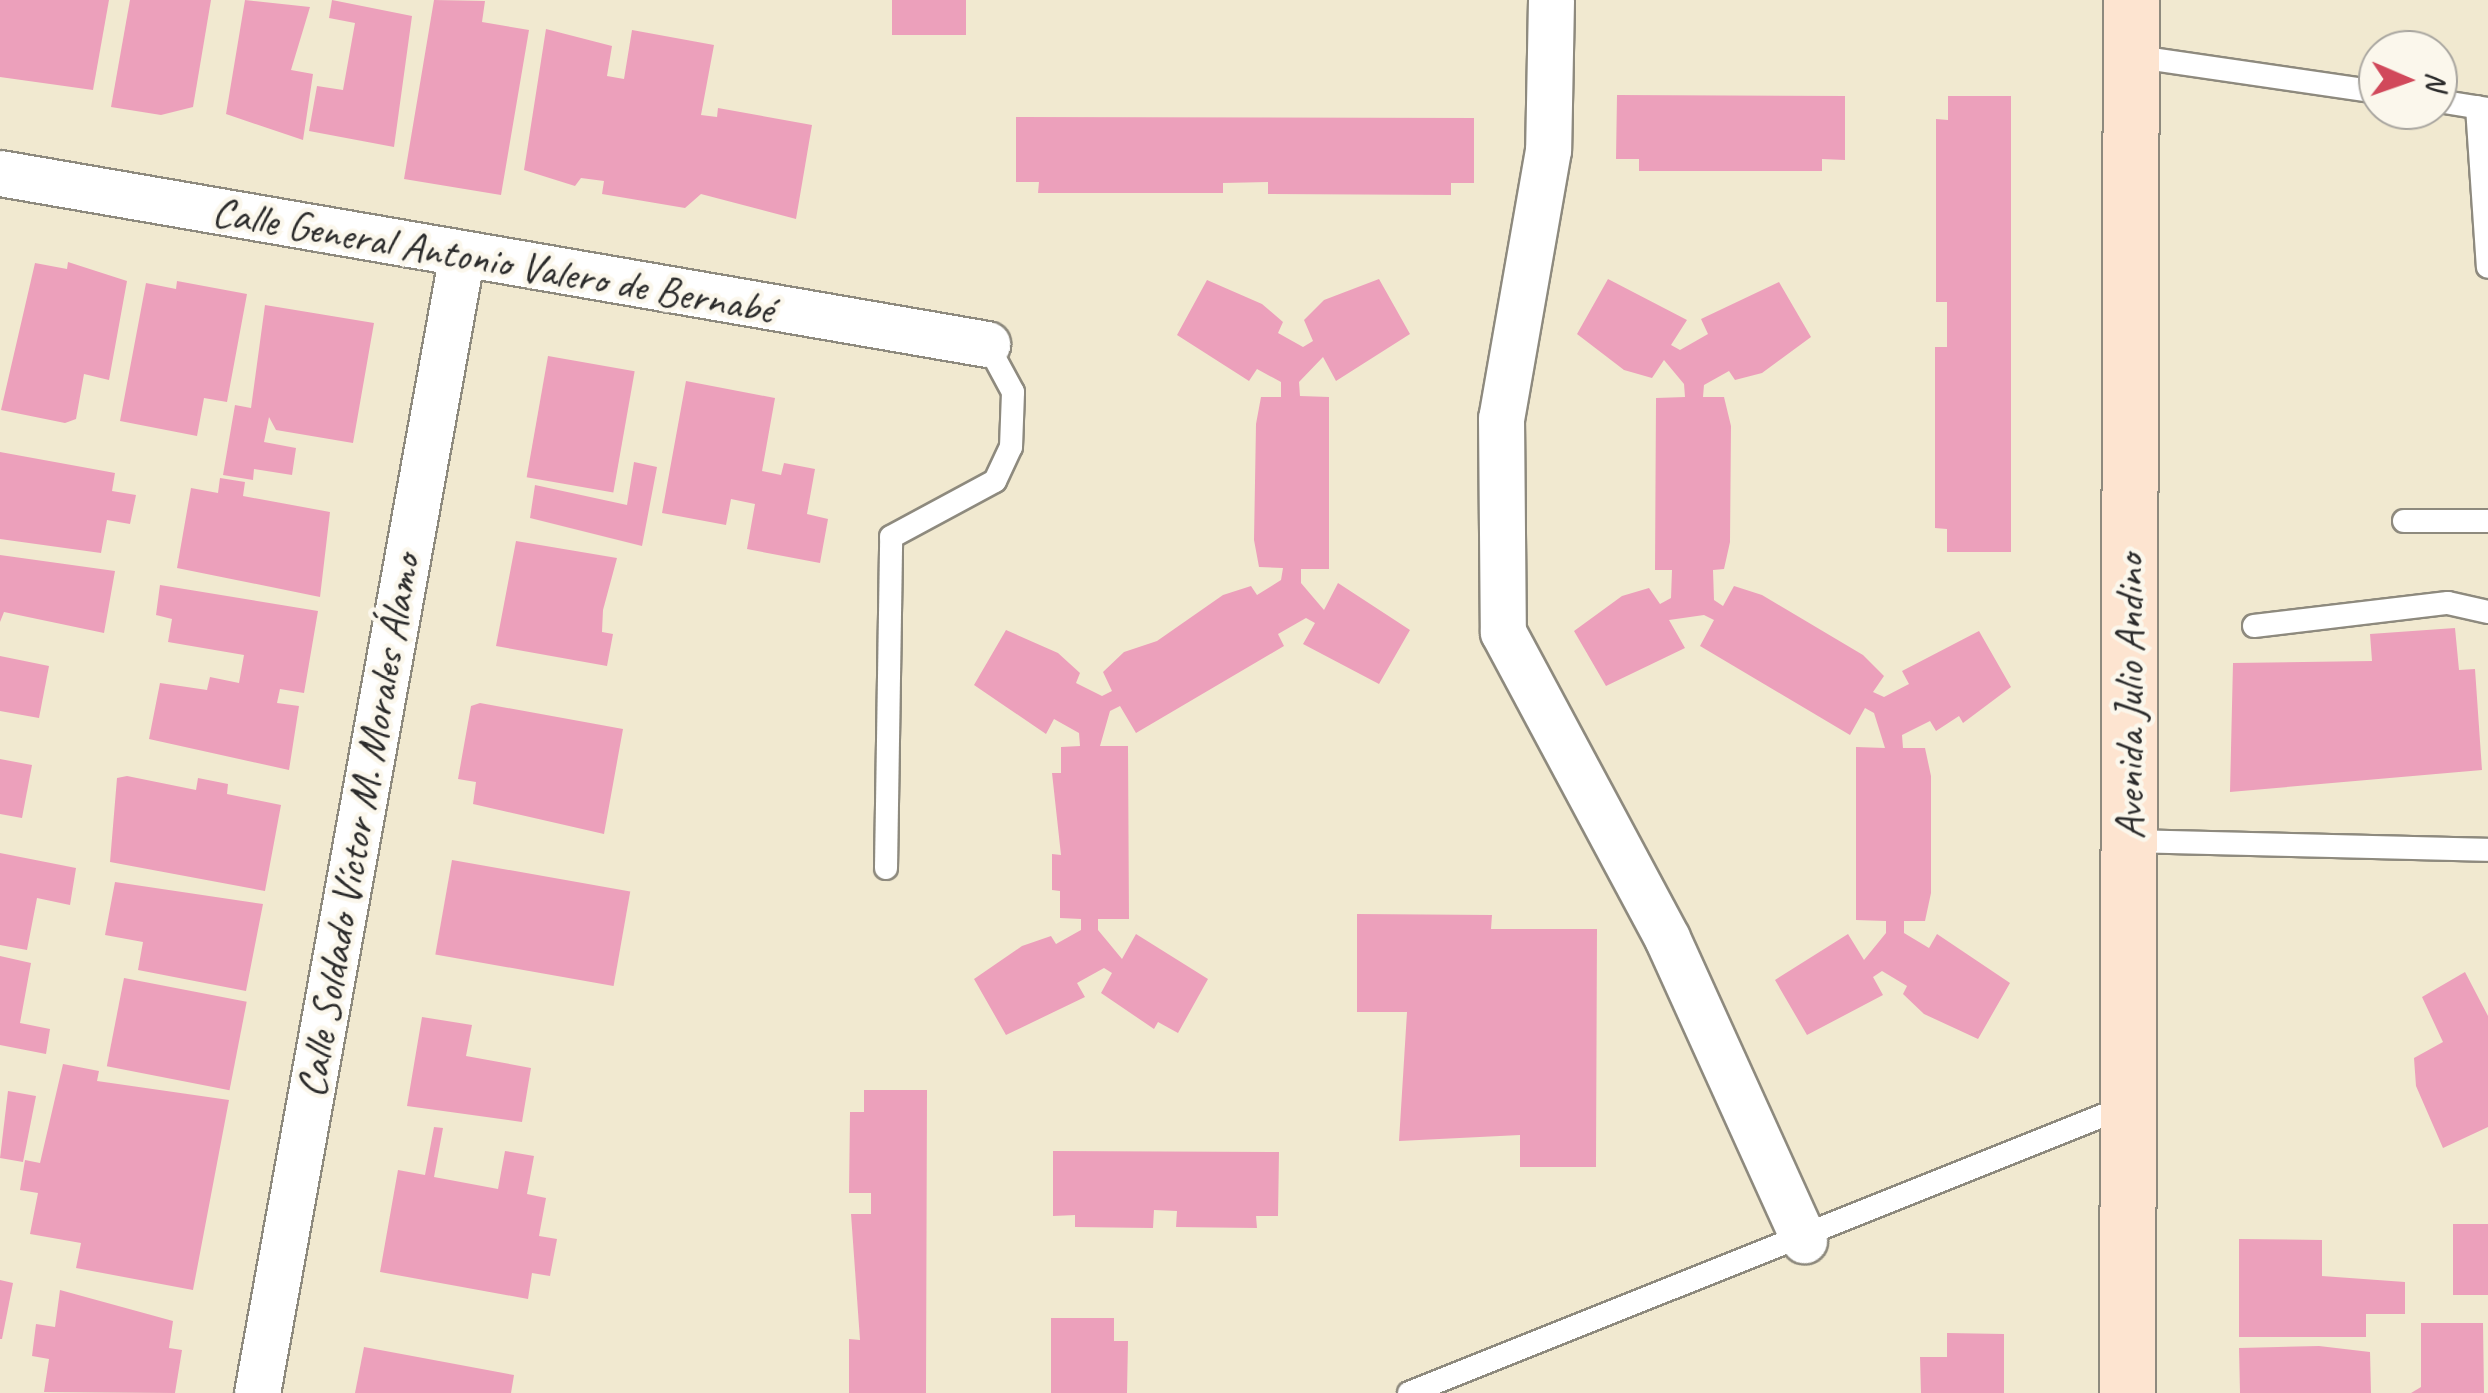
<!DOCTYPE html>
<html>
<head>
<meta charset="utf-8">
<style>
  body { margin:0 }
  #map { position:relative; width:2488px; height:1393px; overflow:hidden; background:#f1e9d0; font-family:Caveat,sans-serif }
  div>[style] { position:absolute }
  .building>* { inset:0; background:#eca0bb; transform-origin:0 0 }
  .roads { filter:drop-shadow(2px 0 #8e8a7e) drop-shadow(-2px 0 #8e8a7e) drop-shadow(0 2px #8e8a7e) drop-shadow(0 -2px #8e8a7e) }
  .lane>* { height:22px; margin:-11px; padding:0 11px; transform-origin:11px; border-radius:11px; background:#fff }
  .street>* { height:45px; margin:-22.5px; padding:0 22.5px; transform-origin:22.5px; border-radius:22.5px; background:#fff }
  .secondary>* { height:55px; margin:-27.5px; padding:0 27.5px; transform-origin:27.5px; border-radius:27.5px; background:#fde4d0 }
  span { translate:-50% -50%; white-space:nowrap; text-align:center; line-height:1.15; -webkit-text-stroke:9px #fbf7ec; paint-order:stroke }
  .street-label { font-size:42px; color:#2b2b2b }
  .north { position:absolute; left:2358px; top:30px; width:100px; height:100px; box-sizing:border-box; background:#fbf7ec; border:2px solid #a8a59f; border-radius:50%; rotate:92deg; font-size:28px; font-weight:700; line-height:40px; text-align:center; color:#2b2b2b }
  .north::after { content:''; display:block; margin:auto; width:35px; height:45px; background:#d1495b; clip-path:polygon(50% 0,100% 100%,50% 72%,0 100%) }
</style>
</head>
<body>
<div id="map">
  <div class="building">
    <i style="clip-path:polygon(0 0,109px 0,93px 90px,0 77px)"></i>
    <i style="clip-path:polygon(130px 0,211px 0,193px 107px,161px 115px,111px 107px)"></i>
    <i style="clip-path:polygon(245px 0,310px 7px,291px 70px,313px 74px,303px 140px,226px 114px)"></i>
    <i style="clip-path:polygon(332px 0,412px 16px,394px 147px,309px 131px,317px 86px,343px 90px,355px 23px,329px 18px)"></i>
    <i style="clip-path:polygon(434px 0,485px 1px,482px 22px,529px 30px,501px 195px,404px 179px)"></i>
    <i style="left:892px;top:0;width:74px;height:35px"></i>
    <i style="clip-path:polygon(546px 29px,612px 46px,607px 76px,624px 79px,632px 30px,714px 45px,701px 115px,717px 117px,718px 108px,812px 125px,796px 219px,701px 194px,685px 208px,602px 194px,604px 181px,581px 178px,575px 186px,524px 170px)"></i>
    <i style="clip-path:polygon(1617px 95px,1845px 96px,1845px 160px,1822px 159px,1822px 171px,1639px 171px,1639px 159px,1616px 159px)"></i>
    <i style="clip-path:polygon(1948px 96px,2011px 96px,2011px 552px,1947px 552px,1947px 529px,1935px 528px,1935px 347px,1947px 347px,1947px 302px,1936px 302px,1936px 119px,1948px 120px)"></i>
    <i style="clip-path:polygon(1016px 117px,1474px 118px,1474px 183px,1451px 183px,1451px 195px,1268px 194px,1268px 182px,1223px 183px,1223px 193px,1038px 193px,1039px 182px,1016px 182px)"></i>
    <i style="clip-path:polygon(68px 262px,127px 281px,109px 380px,84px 374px,76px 419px,65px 423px,1px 410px,35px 263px,67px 269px)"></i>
    <i style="clip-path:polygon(1379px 279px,1410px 334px,1336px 381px,1323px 357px,1299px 382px,1300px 396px,1329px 397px,1329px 569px,1301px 569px,1301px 583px,1324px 610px,1338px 583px,1410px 630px,1379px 684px,1303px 644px,1315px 623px,1306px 618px,1278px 634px,1284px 646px,1136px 733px,1120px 706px,1110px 711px,1100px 746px,1128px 746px,1129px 919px,1098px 919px,1098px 930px,1122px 959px,1136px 934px,1208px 979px,1178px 1033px,1158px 1022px,1154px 1029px,1101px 993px,1112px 973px,1104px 968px,1077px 983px,1085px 997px,1006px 1035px,974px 979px,1022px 946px,1051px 936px,1056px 944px,1081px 930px,1081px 919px,1060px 918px,1060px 891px,1052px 890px,1052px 854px,1061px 855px,1052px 773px,1061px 773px,1061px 747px,1080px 746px,1079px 733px,1054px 719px,1046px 734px,974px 685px,1006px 630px,1058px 653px,1080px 673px,1076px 683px,1102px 696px,1112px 691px,1103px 672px,1124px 652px,1157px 641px,1223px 595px,1251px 586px,1257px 595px,1281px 580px,1283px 568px,1259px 567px,1254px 540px,1256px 424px,1261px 397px,1281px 397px,1281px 382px,1257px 369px,1249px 381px,1177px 335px,1207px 280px,1262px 304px,1283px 322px,1278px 333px,1303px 347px,1313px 341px,1304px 320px,1324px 300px)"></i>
    <i style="clip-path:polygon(1608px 279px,1687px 320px,1671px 345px,1680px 350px,1708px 334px,1701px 319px,1779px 282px,1811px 337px,1762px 373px,1735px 380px,1729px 371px,1704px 385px,1703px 397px,1724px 397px,1731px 426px,1730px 542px,1724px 569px,1713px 570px,1714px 600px,1723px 606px,1734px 586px,1762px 595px,1863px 655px,1884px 676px,1873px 692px,1884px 697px,1909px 684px,1902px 671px,1979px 631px,2011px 687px,1963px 723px,1959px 716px,1936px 731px,1930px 721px,1902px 735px,1903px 748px,1925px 748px,1931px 776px,1931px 893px,1925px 921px,1904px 921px,1904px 933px,1929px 948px,1937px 934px,2010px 983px,1978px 1039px,1924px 1014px,1903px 994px,1907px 986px,1882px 971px,1873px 977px,1883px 995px,1807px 1035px,1775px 980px,1848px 934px,1864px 960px,1886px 933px,1886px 921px,1856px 920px,1856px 747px,1885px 748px,1874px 713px,1865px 708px,1850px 735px,1700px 646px,1714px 620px,1704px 615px,1669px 620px,1685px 648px,1606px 686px,1574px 631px,1622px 596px,1649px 588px,1660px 604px,1671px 598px,1672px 570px,1655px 570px,1656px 398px,1685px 397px,1684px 384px,1664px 360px,1652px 378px,1624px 370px,1577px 334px)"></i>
    <i style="clip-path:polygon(177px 281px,247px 294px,227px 402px,204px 398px,197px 436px,120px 421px,146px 283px,176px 289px)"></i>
    <i style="clip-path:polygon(265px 305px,374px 323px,353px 443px,276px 430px,269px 417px,264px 442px,296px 448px,292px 475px,254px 469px,253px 480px,223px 475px,235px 405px,251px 408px)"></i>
    <i style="left:548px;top:356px;width:88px;height:123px;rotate:10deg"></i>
    <i style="clip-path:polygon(686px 381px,775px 398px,762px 471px,781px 475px,784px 463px,815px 469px,807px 514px,828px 519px,820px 563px,747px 549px,755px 504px,731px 499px,726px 525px,662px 513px)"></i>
    <i style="clip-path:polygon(0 452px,115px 473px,112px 491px,136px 495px,130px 524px,107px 520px,101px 553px,0 539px)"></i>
    <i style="clip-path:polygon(634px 462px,657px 467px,642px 546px,530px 518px,535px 485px,627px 505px)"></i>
    <i style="clip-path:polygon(220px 478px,245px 482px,243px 496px,330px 512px,320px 597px,177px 568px,191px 488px,218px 493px)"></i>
    <i style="clip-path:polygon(516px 541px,617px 558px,603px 610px,602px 632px,613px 634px,607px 666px,496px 646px)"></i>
    <i style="clip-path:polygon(0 555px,115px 571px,104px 633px,4px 612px,0 622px)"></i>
    <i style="clip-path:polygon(160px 585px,318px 611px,304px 693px,280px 689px,277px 703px,299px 706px,289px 770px,149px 739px,160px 683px,207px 690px,210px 677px,239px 683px,244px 655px,168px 642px,172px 619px,156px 615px)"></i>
    <i style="clip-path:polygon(2455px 628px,2459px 670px,2475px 669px,2482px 770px,2230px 792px,2233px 663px,2372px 661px,2370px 634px)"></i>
    <i style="clip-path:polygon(0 656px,49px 666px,39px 718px,0 711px)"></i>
    <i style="clip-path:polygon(480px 703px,623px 729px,604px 834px,473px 804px,476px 782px,458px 779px,471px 706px)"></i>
    <i style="clip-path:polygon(0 759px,32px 765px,22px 818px,0 814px)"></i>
    <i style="clip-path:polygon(127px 776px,196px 790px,198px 778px,228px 784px,227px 794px,281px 805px,265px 891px,110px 862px,117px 778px)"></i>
    <i style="clip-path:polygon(0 853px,76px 868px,70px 905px,37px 898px,27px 950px,0 945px)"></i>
    <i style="left:452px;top:860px;width:181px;height:96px;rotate:10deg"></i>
    <i style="clip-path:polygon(115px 882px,263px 904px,246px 991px,138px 970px,143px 942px,105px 935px)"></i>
    <i style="clip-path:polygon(1357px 914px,1492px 915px,1491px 929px,1597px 929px,1596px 1167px,1520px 1167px,1520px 1135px,1399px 1141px,1407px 1012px,1357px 1012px)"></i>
    <i style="clip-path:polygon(0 956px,31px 963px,20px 1023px,50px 1029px,46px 1054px,0 1045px)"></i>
    <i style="clip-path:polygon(2465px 972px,2488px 1016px,2488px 1127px,2443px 1148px,2416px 1086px,2414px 1058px,2443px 1042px,2422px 997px)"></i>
    <i style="left:124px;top:978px;width:125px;height:90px;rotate:11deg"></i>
    <i style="clip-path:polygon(422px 1017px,472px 1025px,466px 1056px,531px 1068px,522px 1122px,407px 1106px)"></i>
    <i style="clip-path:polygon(63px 1064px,99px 1071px,97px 1081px,229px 1100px,193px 1290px,76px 1268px,81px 1243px,30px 1234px,38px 1193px,20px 1190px,25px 1160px,40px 1163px)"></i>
    <i style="clip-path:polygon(864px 1090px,927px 1090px,926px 1393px,849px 1393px,849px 1339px,860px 1340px,851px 1214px,871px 1214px,871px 1193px,849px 1193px,850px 1112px,864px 1112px)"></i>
    <i style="clip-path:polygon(8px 1091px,36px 1096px,23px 1162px,0 1158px)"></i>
    <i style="clip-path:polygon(434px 1127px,443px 1128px,434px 1177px,498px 1189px,505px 1151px,534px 1156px,527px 1194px,546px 1198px,539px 1236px,557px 1239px,550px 1276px,532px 1273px,528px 1299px,380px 1272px,398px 1170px,425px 1175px)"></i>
    <i style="clip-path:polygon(1053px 1151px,1279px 1152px,1278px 1216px,1256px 1216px,1257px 1228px,1176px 1227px,1177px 1211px,1154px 1210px,1153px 1228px,1075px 1227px,1075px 1215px,1053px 1216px)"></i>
    <i style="left:2453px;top:1224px;width:35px;height:71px"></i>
    <i style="clip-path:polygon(2239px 1239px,2322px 1240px,2322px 1276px,2405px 1282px,2405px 1314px,2366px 1314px,2366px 1337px,2239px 1337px)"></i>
    <i style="clip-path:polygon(0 1280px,13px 1283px,2px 1339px,0 1339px)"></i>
    <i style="clip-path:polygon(60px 1290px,173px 1321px,169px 1348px,182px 1350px,175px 1393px,44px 1392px,49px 1359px,32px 1356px,36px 1324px,55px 1327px)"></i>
    <i style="clip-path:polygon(1051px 1318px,1114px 1318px,1114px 1341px,1128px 1341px,1127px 1393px,1051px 1393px)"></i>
    <i style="clip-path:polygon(2421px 1323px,2483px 1323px,2484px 1393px,2411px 1393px,2421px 1387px)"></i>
    <i style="clip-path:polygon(1947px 1333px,2004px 1334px,2004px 1393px,1921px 1393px,1920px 1357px,1947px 1357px)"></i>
    <i style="clip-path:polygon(2319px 1346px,2370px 1352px,2371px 1393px,2240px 1393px,2239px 1348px)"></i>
    <i style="clip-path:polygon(364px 1347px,514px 1375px,511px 1393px,355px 1393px)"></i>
  </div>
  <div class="roads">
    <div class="lane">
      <i style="left:2131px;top:56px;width:250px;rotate:8.3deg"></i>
      <i style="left:2438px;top:101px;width:51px;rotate:9.1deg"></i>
      <i style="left:2477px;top:107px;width:160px;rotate:86.1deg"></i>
      <i style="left:2404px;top:521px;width:84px"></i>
      <i style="left:2254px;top:626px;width:195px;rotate:-6.8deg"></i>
      <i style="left:2448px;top:603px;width:41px;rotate:12.7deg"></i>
      <i style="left:2130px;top:841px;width:358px;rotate:1.4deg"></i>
      <i style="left:886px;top:868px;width:331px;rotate:-89.1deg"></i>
      <i style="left:891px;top:537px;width:118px;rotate:-28.3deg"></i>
      <i style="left:995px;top:481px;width:38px;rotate:-65deg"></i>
      <i style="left:1011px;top:447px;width:55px;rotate:-87.9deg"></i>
      <i style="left:1013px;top:392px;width:55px;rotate:-118.4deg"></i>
      <i style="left:1409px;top:1393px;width:773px;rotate:-21.79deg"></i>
    </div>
    <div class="street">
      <i style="left:1551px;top:0;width:150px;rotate:91.1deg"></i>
      <i style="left:1548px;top:150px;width:272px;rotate:99.9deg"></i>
      <i style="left:1501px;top:418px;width:214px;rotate:89.5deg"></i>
      <i style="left:1503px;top:632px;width:347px;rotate:61.8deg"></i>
      <i style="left:1667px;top:938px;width:332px;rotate:65.6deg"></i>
      <i style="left:0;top:173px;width:1002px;rotate:9.83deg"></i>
      <i style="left:257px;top:1393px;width:1152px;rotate:-79.8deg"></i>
    </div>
    <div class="secondary">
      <i style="left:2127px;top:1393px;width:1393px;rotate:-89.84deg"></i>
    </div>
  </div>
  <div class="street-label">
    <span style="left:493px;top:261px;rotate:10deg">Calle General Antonio Valero de Bernabé</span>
    <span style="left:2130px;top:697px;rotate:-90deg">Avenida Julio Andino</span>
    <span style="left:359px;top:826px;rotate:-80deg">Calle Soldado Víctor M. Morales Álamo</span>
  </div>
  <div class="north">N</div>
</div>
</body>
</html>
